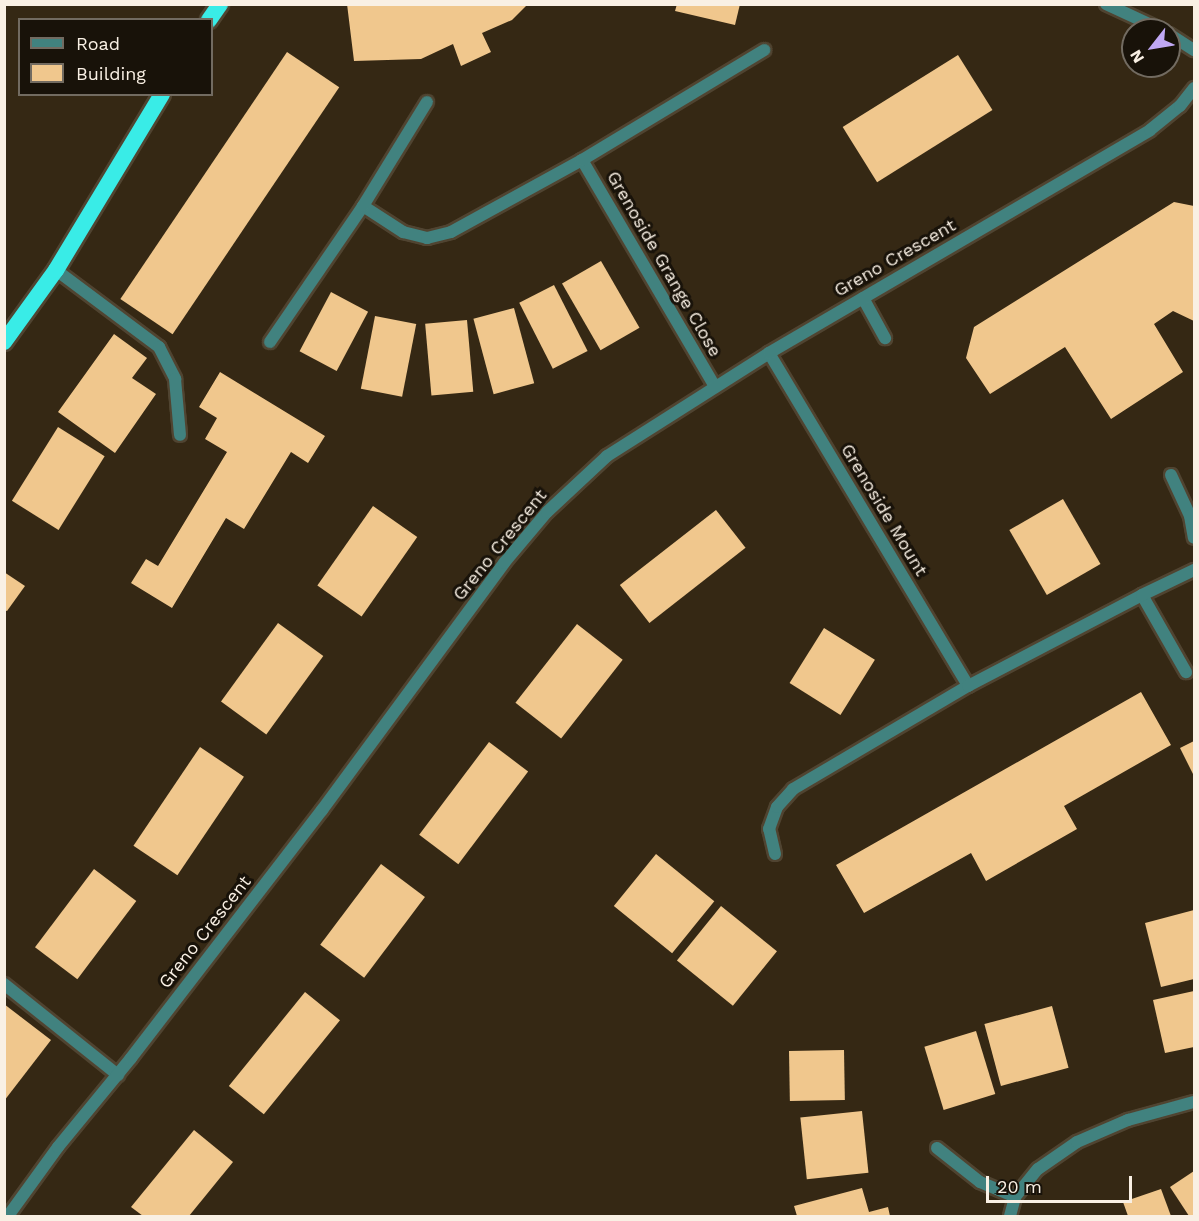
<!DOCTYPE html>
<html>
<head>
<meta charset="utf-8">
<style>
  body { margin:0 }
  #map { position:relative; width:1199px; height:1221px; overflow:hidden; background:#352814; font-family:"Work Sans",sans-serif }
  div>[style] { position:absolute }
  .building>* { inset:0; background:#f0c78d; transform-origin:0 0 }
  .roads { filter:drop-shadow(2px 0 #504431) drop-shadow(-2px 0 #504431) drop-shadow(0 2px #504431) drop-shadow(0 -2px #504431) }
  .service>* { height:12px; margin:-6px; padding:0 6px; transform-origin:6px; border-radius:6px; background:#41827f }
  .minor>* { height:12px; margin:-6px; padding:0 6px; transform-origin:6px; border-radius:6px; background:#41827f }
  .tertiary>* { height:12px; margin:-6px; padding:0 6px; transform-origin:6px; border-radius:6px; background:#41827f }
  .trunk>* { height:16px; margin:-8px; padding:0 8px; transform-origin:8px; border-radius:8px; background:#39ece7 }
  span { translate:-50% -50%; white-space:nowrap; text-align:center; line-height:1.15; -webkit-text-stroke:6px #181209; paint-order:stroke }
  .street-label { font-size:18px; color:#f9f0e4 }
  .frame { position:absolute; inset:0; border:6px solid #f9f0e4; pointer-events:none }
  .legend { position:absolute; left:18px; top:18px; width:195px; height:78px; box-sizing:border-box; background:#181209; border:2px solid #726b61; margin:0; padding:8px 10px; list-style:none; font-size:18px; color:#f9f0e4 }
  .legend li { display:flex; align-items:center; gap:12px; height:30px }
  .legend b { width:30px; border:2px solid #726b61 }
  .north { position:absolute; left:1121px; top:18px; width:60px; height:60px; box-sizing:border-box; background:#181209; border:2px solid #726b61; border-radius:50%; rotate:239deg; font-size:16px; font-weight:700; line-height:24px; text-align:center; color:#f9f0e4 }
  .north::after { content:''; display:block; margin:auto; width:21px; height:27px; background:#c0a8f4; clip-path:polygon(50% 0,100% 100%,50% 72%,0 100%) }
  .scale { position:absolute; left:986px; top:1176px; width:146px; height:27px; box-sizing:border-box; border:3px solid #f9f0e4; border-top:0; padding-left:8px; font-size:18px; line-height:21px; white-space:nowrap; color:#f9f0e4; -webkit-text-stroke:4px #181209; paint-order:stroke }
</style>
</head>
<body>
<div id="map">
  <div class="building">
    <i style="clip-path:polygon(347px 4px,528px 4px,512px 20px,482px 33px,491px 52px,461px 66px,453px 44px,421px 59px,354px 61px)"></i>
    <i style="clip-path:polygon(677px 4px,740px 4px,735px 25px,675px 11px)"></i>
    <i style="left:287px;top:52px;width:63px;height:298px;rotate:34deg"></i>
    <i style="left:958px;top:55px;width:65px;height:136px;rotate:58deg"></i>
    <i style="clip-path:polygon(1174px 202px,1194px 206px,1194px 321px,1173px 311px,1154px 324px,1183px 372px,1111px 419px,1065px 347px,990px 394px,966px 358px,974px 327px)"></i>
    <i style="left:601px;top:261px;width:77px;height:45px;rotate:60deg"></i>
    <i style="left:554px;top:285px;width:74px;height:39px;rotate:63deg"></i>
    <i style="left:331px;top:292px;width:42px;height:67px;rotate:28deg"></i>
    <i style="left:514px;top:308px;width:78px;height:42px;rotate:75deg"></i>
    <i style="left:375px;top:316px;width:42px;height:74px;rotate:11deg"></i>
    <i style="left:467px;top:320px;width:72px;height:42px;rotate:85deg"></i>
    <i style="clip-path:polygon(114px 334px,147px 358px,132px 378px,156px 394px,115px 453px,58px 412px)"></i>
    <i style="clip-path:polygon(220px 372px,325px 436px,308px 463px,291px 452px,244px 529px,226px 518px,172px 608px,131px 583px,146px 559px,158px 566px,227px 452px,205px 439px,217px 418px,199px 407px)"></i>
    <i style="left:58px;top:427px;width:55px;height:87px;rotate:32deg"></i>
    <i style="left:1063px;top:499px;width:75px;height:62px;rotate:60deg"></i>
    <i style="left:373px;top:506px;width:54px;height:97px;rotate:35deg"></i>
    <i style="left:716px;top:510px;width:48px;height:122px;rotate:52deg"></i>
    <i style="clip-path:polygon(4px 572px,25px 586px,7px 611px,4px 610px)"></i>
    <i style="left:278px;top:623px;width:56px;height:97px;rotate:36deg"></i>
    <i style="left:577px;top:624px;width:58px;height:100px;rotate:38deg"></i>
    <i style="left:824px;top:628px;width:60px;height:65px;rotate:32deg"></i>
    <i style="clip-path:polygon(1141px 692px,1171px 745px,1064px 806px,1077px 829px,986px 881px,971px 853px,864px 913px,836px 865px)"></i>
    <i style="clip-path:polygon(1194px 741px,1194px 776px,1180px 748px)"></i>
    <i style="left:489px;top:742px;width:49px;height:116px;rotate:37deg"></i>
    <i style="left:200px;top:747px;width:53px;height:119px;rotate:34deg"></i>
    <i style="left:656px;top:854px;width:75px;height:67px;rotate:39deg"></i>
    <i style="left:381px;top:864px;width:55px;height:101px;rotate:37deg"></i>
    <i style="left:94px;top:869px;width:53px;height:98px;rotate:37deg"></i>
    <i style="left:721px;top:906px;width:72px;height:70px;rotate:39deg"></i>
    <i style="clip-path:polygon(1194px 910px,1194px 979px,1161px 987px,1145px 923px)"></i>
    <i style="clip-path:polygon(1194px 991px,1194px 1047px,1165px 1053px,1153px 1000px)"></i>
    <i style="left:305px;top:992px;width:45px;height:121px;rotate:39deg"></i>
    <i style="clip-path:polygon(4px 1004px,51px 1040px,4px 1101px)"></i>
    <i style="left:1052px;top:1006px;width:64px;height:70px;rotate:75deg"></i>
    <i style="left:976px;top:1031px;width:66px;height:54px;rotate:73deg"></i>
    <i style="left:844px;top:1050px;width:50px;height:55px;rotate:89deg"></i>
    <i style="left:862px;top:1111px;width:62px;height:62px;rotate:84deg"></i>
    <i style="clip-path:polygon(194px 1130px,233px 1162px,189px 1216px,143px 1216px,131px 1207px)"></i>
    <i style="clip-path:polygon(1194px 1171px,1194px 1216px,1189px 1216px,1170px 1187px)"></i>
    <i style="clip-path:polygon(862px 1188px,869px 1212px,888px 1207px,890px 1216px,797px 1216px,794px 1206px)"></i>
    <i style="clip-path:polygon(1161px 1189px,1171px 1216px,1128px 1216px,1123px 1202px)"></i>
  </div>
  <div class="roads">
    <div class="service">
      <i style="left:56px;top:270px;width:129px;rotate:36.8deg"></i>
      <i style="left:159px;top:347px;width:36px;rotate:63deg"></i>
      <i style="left:175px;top:379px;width:56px;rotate:84.9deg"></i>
      <i style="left:863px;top:298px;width:46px;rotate:61.2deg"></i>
      <i style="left:1171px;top:475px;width:45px;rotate:65.1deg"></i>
      <i style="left:1190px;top:516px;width:22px;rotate:80deg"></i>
      <i style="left:4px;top:984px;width:146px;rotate:38.6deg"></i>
    </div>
    <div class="minor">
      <i style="left:582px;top:160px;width:263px;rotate:59.6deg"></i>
      <i style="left:363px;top:206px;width:48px;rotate:33deg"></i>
      <i style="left:403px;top:232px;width:25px;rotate:14deg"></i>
      <i style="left:427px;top:238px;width:25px;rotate:-14deg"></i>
      <i style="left:451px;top:232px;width:149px;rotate:-28.8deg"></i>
      <i style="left:582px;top:160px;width:213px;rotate:-31.1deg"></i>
      <i style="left:270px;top:342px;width:165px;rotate:-55.6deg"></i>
      <i style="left:363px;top:206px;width:122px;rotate:-58.4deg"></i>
      <i style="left:769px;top:353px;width:388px;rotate:59.1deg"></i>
      <i style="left:1142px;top:595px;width:89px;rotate:60.3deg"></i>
      <i style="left:775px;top:854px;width:26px;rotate:-103deg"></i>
      <i style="left:769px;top:829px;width:23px;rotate:-70deg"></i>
      <i style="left:777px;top:807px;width:24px;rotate:-48deg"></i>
      <i style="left:793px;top:789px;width:203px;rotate:-30.5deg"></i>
      <i style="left:968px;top:686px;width:196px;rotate:-27.6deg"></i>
      <i style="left:1142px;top:595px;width:58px;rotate:-25.7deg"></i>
      <i style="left:937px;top:1148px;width:55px;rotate:38.3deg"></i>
      <i style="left:980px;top:1182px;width:38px;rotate:23deg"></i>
      <i style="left:8px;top:1216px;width:85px;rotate:-54.1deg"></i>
      <i style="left:58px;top:1147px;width:115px;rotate:-50.6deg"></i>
      <i style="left:131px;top:1058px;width:313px;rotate:-52.4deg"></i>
      <i style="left:322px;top:810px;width:307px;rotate:-53.6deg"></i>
      <i style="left:504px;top:563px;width:67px;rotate:-49.9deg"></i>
      <i style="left:547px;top:512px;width:82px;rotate:-43deg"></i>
      <i style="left:607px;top:456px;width:192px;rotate:-32.4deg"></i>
      <i style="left:769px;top:353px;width:441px;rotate:-30.3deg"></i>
      <i style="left:1150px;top:130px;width:38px;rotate:-39deg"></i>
      <i style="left:1180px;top:106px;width:23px;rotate:-52deg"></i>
      <i style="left:1010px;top:1216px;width:20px;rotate:-75deg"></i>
      <i style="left:1015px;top:1197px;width:36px;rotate:-51deg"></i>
      <i style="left:1038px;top:1169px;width:47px;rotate:-34.7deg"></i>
      <i style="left:1077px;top:1142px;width:56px;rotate:-23.3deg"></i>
      <i style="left:1128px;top:1120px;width:68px;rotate:-15.3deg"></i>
    </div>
    <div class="tertiary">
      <i style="left:1106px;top:4px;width:62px;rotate:24.9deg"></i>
      <i style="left:1169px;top:34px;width:30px;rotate:33deg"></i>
    </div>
    <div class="trunk">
      <i style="left:209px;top:20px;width:19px;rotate:-55deg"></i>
      <i style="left:4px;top:342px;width:89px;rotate:-54.2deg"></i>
      <i style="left:56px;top:270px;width:205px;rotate:-58.9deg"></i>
    </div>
  </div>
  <div class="street-label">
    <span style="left:895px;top:258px;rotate:-30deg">Greno Crescent</span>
    <span style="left:664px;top:264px;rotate:60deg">Grenoside Grange Close</span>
    <span style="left:884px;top:510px;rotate:59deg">Grenoside Mount</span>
    <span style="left:500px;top:545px;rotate:-51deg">Greno Crescent</span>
    <span style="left:205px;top:932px;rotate:-52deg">Greno Crescent</span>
  </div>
  <div class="frame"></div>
  <ul class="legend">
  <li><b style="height:8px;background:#41827f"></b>Road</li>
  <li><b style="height:16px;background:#f0c78d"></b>Building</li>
  </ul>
  <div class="north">N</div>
  <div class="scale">20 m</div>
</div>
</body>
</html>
